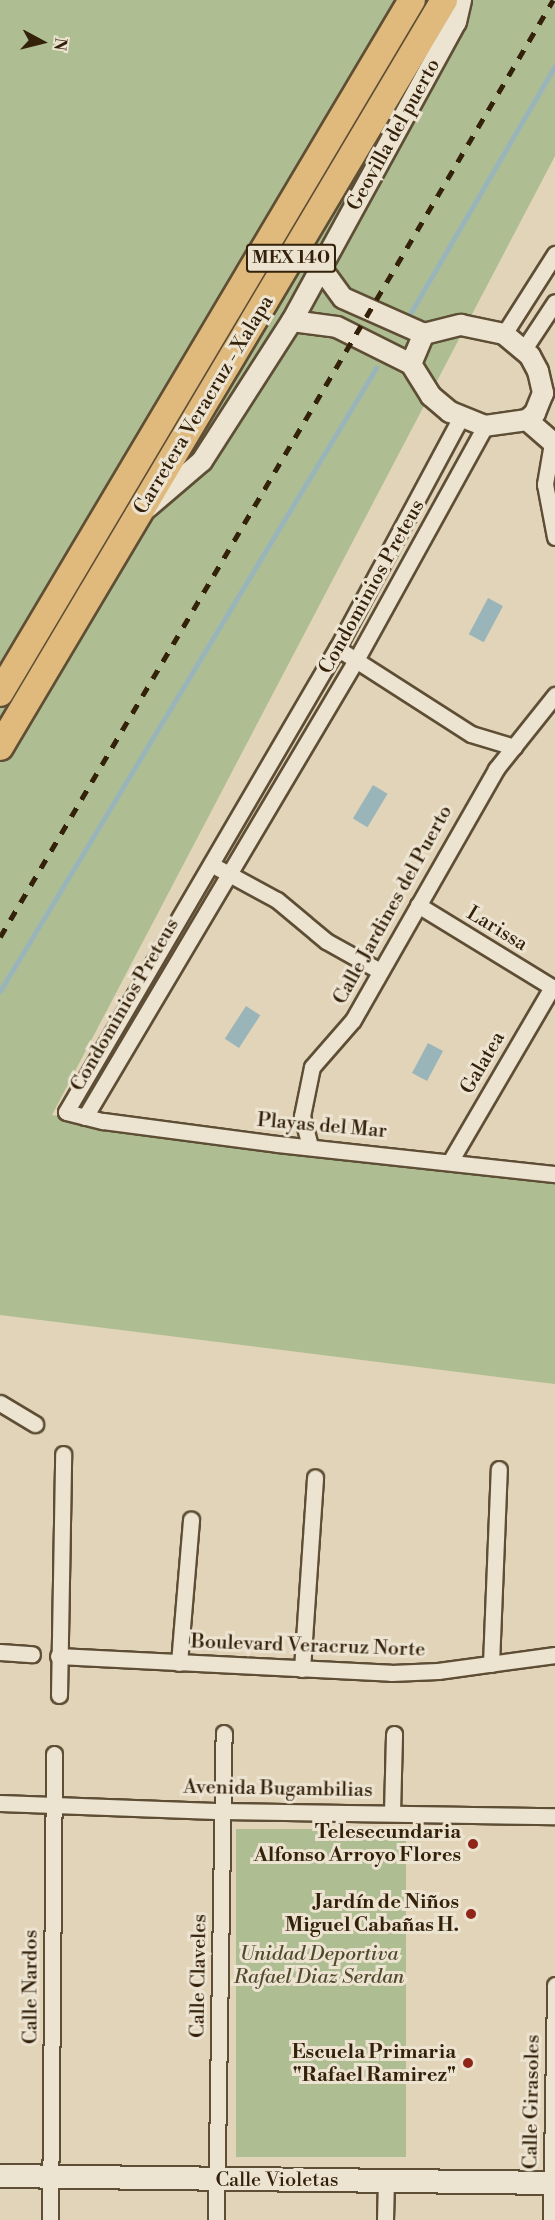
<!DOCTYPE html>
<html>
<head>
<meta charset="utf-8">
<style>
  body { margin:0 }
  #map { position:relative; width:555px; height:2220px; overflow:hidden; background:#e1d4b8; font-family:"Libre Bodoni",serif }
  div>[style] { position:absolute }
  .green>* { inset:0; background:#aebe92; transform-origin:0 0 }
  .water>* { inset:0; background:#9ab5ba; transform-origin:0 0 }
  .stream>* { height:5px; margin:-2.5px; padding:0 2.5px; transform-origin:2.5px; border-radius:2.5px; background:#9ab5ba }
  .roads { filter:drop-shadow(2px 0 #5e4e35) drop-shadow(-2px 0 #5e4e35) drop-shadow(0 2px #5e4e35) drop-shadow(0 -2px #5e4e35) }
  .minor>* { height:15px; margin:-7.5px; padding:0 7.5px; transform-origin:7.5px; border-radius:7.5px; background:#ece3d1 }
  .tertiary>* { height:20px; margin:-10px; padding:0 10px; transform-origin:10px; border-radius:10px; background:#ece3d1 }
  .secondary>* { height:22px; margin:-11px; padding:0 11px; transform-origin:11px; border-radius:11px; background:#ece3d1 }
  .primary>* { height:26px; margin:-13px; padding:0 13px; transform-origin:13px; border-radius:13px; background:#e0ba7c }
  .rail>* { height:4.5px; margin-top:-2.25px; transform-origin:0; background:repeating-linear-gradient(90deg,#332109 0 10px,transparent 0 20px) }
  .dots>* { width:16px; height:16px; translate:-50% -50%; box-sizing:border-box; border:3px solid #ece3d1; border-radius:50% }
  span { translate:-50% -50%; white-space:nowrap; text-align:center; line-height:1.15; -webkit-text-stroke:6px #ece3d1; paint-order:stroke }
  .shield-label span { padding:2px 4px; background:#ece3d1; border:2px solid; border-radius:4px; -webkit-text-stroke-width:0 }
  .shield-label { font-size:18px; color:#332109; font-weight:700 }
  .street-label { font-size:20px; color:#332109 }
  .poi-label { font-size:20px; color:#332109; font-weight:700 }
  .right { translate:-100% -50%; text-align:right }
  .park-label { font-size:20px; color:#52482b; font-style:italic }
  .north { position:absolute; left:12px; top:12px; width:60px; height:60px; -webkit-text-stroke:4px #ece3d1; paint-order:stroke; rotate:97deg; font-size:16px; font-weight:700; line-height:24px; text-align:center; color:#332109 }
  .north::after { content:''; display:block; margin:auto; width:21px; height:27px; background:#332109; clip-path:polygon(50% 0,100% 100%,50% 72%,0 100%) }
</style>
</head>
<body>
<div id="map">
  <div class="green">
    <i style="clip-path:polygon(0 0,555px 0,555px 156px,52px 1115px,555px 1183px,555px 1384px,0 1315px)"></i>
    <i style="left:236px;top:1829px;width:170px;height:328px"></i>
  </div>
  <div class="water">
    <i style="left:488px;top:598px;width:17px;height:41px;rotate:28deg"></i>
    <i style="left:373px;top:785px;width:17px;height:39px;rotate:31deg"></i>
    <i style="left:246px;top:1006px;width:17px;height:39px;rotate:33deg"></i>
    <i style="left:428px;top:1043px;width:17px;height:34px;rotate:28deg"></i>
  </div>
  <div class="stream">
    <i style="left:411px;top:312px;width:285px;rotate:-59.7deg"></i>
    <i style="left:0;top:991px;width:728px;rotate:-58.89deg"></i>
  </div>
  <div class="roads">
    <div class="minor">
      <i style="left:504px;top:334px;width:95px;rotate:-57.5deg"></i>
      <i style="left:524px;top:349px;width:56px;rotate:-56.6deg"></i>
      <i style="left:460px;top:419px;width:260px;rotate:118.2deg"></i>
      <i style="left:337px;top:648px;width:537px;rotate:120.29deg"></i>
      <i style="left:66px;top:1112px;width:38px;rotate:14deg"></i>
      <i style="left:103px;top:1121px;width:177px;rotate:7.5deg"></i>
      <i style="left:278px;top:1144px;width:279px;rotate:6.2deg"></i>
      <i style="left:552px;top:443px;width:42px;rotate:99.7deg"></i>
      <i style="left:545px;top:484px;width:54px;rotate:79.3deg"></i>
      <i style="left:337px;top:648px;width:159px;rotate:32.7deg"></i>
      <i style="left:471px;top:734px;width:45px;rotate:16.8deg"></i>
      <i style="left:218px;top:868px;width:67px;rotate:28.5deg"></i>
      <i style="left:277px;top:900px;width:64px;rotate:39.9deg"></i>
      <i style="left:326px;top:941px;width:62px;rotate:29.1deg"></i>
      <i style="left:418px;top:905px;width:161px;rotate:31.5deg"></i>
      <i style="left:85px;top:1117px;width:531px;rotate:-59.33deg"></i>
      <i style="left:356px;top:660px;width:267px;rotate:-61.1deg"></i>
      <i style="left:310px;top:1146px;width:31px;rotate:-105deg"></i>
      <i style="left:302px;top:1116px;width:50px;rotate:-78.5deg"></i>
      <i style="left:312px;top:1067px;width:62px;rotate:-48.9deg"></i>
      <i style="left:353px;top:1020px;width:289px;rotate:-60.3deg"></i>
      <i style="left:496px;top:769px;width:95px;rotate:-51.4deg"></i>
      <i style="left:451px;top:1160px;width:200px;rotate:-59.7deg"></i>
      <i style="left:0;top:1403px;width:41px;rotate:31deg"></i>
      <i style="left:0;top:1652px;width:32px;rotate:4deg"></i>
      <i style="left:58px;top:1656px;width:333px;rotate:2.9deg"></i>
      <i style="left:391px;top:1673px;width:47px;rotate:-2.4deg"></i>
      <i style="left:438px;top:1671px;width:118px;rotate:-7.8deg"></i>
      <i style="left:179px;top:1663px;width:144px;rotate:-85.2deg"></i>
      <i style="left:491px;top:1664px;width:195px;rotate:-87.7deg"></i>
      <i style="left:302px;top:1669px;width:192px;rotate:-86.1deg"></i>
      <i style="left:59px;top:1695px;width:241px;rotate:-89deg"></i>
      <i style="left:0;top:1803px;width:222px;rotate:2.1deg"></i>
      <i style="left:222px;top:1811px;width:333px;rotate:0.9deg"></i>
      <i style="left:392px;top:1812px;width:78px;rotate:-88.5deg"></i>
      <i style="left:50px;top:2220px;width:466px;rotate:-89.5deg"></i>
      <i style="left:216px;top:2220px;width:487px;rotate:-89.1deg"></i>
      <i style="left:385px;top:2220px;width:40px;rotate:-88.6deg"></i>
      <i style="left:551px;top:2220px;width:235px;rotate:-89deg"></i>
    </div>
    <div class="tertiary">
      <i style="left:321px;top:268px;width:37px;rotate:54deg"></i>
      <i style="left:343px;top:298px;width:89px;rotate:24deg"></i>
      <i style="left:424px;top:334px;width:38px;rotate:-14deg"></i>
      <i style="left:461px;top:325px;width:44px;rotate:11.8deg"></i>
      <i style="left:504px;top:334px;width:34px;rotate:40deg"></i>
      <i style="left:530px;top:356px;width:17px;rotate:62deg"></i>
      <i style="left:538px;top:371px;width:23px;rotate:77deg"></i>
      <i style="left:543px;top:393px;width:22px;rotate:112deg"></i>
      <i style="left:535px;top:413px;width:11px;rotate:139deg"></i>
      <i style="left:527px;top:420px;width:42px;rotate:171.9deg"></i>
      <i style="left:485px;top:426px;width:38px;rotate:-158deg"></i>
      <i style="left:450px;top:412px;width:25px;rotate:-140deg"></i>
      <i style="left:431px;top:396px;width:38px;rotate:-122deg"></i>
      <i style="left:411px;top:364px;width:33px;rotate:-67deg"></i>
      <i style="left:292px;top:321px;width:45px;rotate:7.6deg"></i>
      <i style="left:337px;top:327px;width:83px;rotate:26.6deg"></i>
      <i style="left:527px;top:420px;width:37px;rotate:41deg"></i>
      <i style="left:147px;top:508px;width:72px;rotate:-40.5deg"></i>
      <i style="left:202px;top:461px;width:166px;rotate:-57.3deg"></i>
      <i style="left:292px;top:321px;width:341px;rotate:-61.3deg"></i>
      <i style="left:456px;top:22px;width:23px;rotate:-77deg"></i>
    </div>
    <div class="secondary">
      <i style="left:0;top:2176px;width:555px;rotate:0.72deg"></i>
    </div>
    <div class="primary">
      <i style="left:0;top:693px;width:806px;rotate:-59.27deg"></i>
      <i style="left:0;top:747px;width:869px;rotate:-59.27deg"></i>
    </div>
  </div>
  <div class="rail">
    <i style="left:0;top:937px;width:1088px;rotate:-59.45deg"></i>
  </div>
  <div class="dots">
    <i style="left:473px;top:1844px;background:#8f2418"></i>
    <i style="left:471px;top:1914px;background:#8f2418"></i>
    <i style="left:468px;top:2063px;background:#8f2418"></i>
  </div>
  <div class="shield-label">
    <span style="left:291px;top:258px">MEX 140</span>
  </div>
  <div class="street-label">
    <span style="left:394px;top:135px;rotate:-61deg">Geovilla del puerto</span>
    <span style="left:204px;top:405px;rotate:-59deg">Carretera Veracruz - Xalapa</span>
    <span style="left:372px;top:587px;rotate:-61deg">Condominios Preteus</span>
    <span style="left:393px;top:905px;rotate:-61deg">Calle Jardines del Puerto</span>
    <span style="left:497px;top:929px;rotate:31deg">Larissa</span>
    <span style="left:125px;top:1005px;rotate:-60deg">Condominios Preteus</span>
    <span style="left:483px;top:1063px;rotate:-60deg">Galatea</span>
    <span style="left:322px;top:1126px;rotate:5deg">Playas del Mar</span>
    <span style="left:308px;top:1646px;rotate:2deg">Boulevard Veracruz Norte</span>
    <span style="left:278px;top:1789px;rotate:1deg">Avenida Bugambilias</span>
    <span style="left:199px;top:1976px;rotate:-89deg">Calle Claveles</span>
    <span style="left:31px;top:1987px;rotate:-90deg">Calle Nardos</span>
    <span style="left:532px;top:2102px;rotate:-89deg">Calle Girasoles</span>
    <span style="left:277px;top:2180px">Calle Violetas</span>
  </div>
  <div class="poi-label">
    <span class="right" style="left:461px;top:1844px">Telesecundaria<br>Alfonso Arroyo Flores</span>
    <span class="right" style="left:459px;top:1914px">Jardín de Niños<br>Miguel Cabañas H.</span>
    <span class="right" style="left:456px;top:2064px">Escuela Primaria<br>"Rafael Ramirez"</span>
  </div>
  <div class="park-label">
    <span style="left:319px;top:1966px">Unidad Deportiva<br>Rafael Diaz Serdan</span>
  </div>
  <div class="north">N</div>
</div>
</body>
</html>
